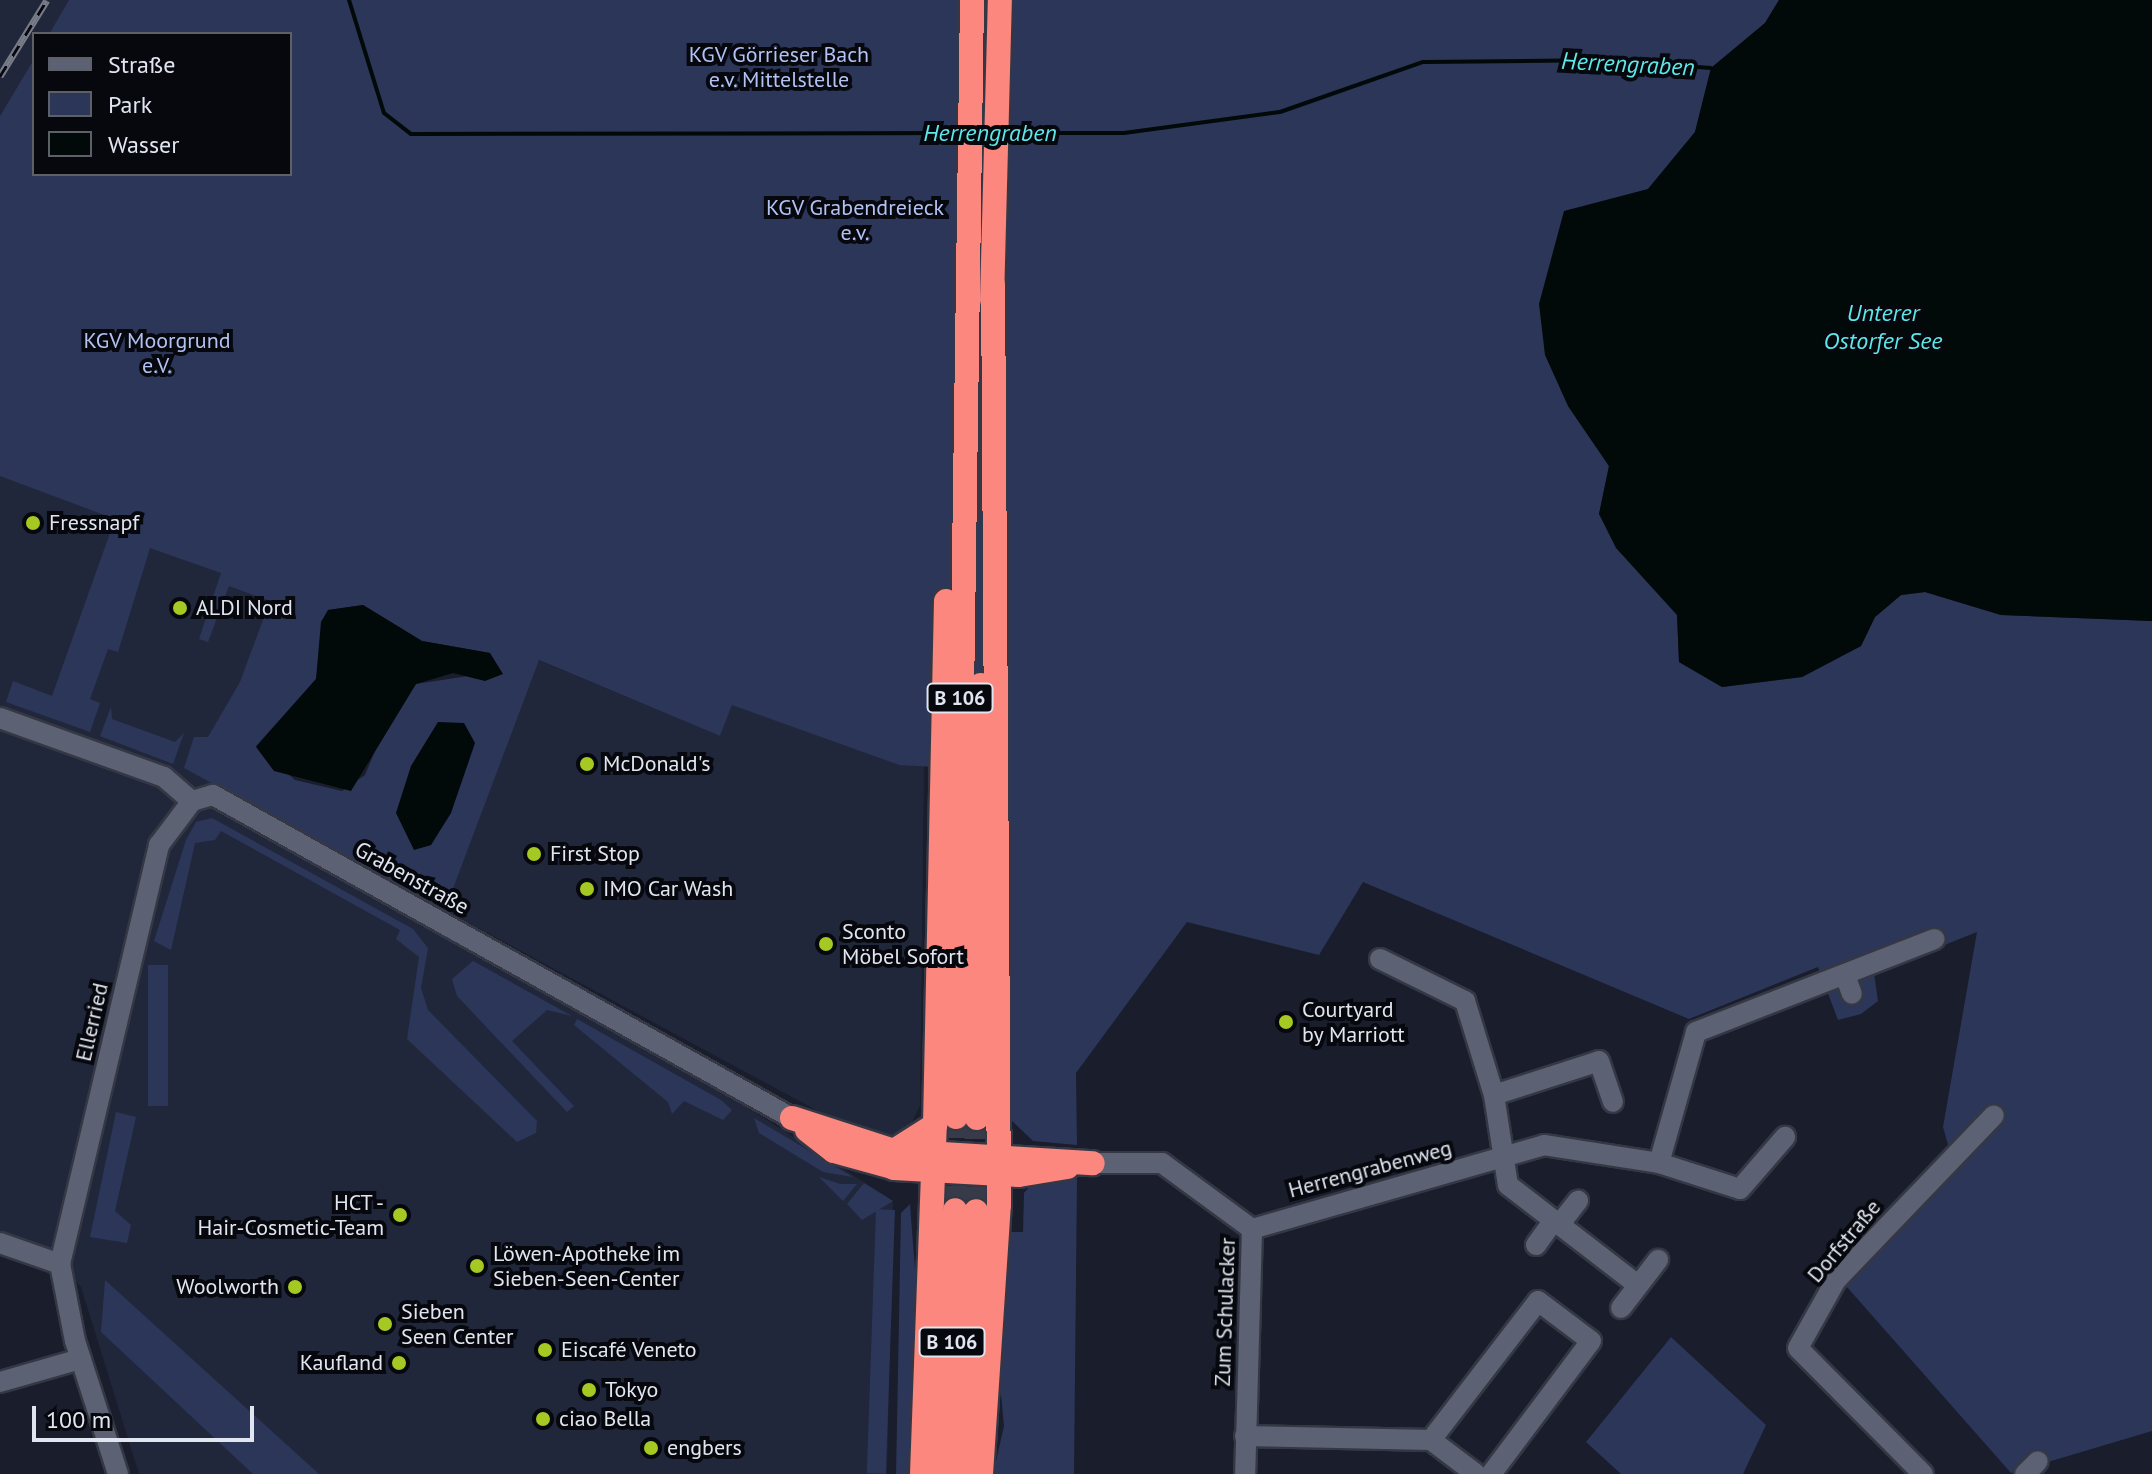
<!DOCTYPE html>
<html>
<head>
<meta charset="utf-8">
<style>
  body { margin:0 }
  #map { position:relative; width:2152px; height:1474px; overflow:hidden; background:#191d2c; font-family:"PT Sans",sans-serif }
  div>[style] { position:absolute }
  .built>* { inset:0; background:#21273b }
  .green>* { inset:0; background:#2b3659; transform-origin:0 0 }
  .water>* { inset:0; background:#010909 }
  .stream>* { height:4px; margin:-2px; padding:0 2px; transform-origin:2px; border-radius:2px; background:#010909 }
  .highway-tunnel>* { height:24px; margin-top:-12px; transform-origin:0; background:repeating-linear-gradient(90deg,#373b49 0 24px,transparent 0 36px) }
  .roads { filter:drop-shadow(2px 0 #353844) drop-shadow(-2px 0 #353844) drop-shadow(0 2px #353844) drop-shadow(0 -2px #353844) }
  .minor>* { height:20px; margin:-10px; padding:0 10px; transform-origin:10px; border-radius:10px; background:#5c6274 }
  .highway>* { height:24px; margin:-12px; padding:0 12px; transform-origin:12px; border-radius:12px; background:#fb877f }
  .rail>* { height:7px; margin-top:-3.5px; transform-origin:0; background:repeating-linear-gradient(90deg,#06080e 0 12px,#797d8a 0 24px); box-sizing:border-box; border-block:2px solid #797d8a }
  .dots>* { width:22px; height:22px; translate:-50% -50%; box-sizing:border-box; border:4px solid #06080e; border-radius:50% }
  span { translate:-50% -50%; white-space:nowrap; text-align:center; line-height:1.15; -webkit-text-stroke:8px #06080e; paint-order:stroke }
  .shield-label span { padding:2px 6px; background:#06080e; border:2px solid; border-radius:6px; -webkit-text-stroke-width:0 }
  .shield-label { font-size:20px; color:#e1e5ef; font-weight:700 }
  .park-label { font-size:22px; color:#b2c2f3 }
  .poi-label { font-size:22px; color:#e1e5ef }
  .left { translate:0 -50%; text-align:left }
  .right { translate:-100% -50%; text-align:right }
  .street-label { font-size:22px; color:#e1e5ef }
  .water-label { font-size:24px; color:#5ee8e9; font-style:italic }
  .legend { position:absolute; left:32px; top:32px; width:260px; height:144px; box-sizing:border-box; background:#06080e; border:2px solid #5e6068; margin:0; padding:10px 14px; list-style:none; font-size:24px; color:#e1e5ef }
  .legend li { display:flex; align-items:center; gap:16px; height:40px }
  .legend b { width:40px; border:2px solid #5e6068 }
  .scale { position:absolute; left:32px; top:1406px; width:222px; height:36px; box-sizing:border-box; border:4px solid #e1e5ef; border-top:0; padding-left:10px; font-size:24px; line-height:28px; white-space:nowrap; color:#e1e5ef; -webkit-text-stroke:6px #06080e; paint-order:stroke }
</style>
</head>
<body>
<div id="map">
  <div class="built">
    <i style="clip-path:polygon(0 0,69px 0,49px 34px,34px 34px,34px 59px,0 116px)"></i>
    <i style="clip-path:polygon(0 438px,137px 500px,315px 554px,211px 803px,725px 1093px,893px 1201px,887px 1474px,139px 1474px,81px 1287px,60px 1264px,0 1243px)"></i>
    <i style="clip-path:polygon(538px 660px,720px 736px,732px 704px,899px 765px,924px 765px,920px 1105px,908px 1131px,879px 1138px,831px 1118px,445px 910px)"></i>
  </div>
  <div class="green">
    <i style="clip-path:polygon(evenodd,69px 0,1779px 0,1765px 23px,1711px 68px,1695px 132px,1648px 189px,1612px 200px,1568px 406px,1609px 466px,1599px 514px,1677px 615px,1679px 662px,1722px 687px,1802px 677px,1861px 646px,1875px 617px,1901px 595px,1925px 592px,2001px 615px,2152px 621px,2152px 1431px,2011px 1473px,1839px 1278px,1952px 1159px,1943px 1127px,1977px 932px,1874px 973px,1878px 1001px,1861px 1014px,1838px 1020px,1818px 967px,1689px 1019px,1363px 882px,1319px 955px,1187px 922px,1076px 1073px,1077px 1145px,1033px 1141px,1010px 1119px,1009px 771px,899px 765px,732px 705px,720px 736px,539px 660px,445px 910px,184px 768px,194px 737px,208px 737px,240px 682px,270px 601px,229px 586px,208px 642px,199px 639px,221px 573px,150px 548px,118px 652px,108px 649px,90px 699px,100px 703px,90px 732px,6px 702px,13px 681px,52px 696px,115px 519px,0 476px,0 116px,34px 59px,34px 174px,290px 174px,290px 34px,49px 34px,69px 0,363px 605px,422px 641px,490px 653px,468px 676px,416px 684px,385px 727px,365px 775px,342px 791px,295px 780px,256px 746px,316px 679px,328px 610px,363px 605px)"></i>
    <i style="clip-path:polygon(111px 707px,112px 719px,175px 742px,184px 733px,173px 764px,100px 736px)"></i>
    <i style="clip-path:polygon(212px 818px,413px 929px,428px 948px,421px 988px,428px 1010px,537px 1121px,536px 1133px,517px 1142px,407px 1039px,419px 957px,396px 939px,400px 930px,221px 831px,215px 840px,195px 843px,171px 950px,154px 941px,186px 840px,196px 822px)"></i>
    <i style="clip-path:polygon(473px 961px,572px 1016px,547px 1010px,512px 1041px,574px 1106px,567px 1112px,457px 996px,452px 979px)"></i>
    <i style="left:148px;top:965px;width:20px;height:141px"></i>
    <i style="clip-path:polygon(577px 1019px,721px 1100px,732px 1110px,723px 1120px,684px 1101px,672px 1114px,668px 1102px,574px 1025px)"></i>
    <i style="clip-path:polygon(116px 1112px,136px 1117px,115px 1211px,131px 1225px,127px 1243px,90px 1237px)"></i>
    <i style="clip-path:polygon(754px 1118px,853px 1177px,823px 1172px,759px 1133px)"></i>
    <i style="clip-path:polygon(819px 1177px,840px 1184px,857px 1184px,843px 1201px)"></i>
    <i style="clip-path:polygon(1077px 1179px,1074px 1474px,993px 1474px,1004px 1426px,1000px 1384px,1009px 1232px,1023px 1232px,1024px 1193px,1034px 1181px)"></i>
    <i style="clip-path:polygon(864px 1183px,893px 1201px,862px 1220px,847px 1204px)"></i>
    <i style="clip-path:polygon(910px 1204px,915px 1269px,922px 1270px,916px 1474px,896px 1474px,901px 1213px)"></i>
    <i style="left:895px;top:1210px;width:264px;height:19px;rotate:92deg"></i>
    <i style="clip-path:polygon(105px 1280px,319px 1474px,253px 1474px,101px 1332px)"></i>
    <i style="clip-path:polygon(1671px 1337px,1766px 1425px,1743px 1474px,1621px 1474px,1586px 1442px)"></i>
  </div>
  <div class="water">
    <i style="clip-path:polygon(1779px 0,2152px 0,2152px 621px,2001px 615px,1925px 592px,1901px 595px,1875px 617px,1861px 646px,1802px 677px,1722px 687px,1679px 662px,1677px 615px,1616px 548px,1599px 514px,1609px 466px,1568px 406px,1545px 355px,1539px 304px,1564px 211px,1648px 189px,1695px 132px,1711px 68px,1765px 23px)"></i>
    <i style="clip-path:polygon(363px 605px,422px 641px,490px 653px,503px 674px,485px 681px,453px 673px,416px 684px,351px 791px,274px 771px,256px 747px,316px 679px,321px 622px,328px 610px)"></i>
    <i style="clip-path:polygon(438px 722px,464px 723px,475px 743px,451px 813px,431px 845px,414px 850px,396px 813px,411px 766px)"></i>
  </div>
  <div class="stream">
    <i style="left:349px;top:0;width:118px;rotate:72.8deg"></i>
    <i style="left:384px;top:113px;width:34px;rotate:38deg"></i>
    <i style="left:411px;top:134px;width:553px;rotate:-0.1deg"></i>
    <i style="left:1004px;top:133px;width:120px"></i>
    <i style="left:1124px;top:133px;width:157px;rotate:-7.7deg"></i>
    <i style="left:1280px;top:112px;width:151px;rotate:-19.3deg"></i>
    <i style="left:1423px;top:62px;width:181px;rotate:-0.6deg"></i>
    <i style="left:1604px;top:60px;width:107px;rotate:4.3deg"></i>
  </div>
  <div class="highway-tunnel">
    <i style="left:955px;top:1210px;width:93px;rotate:-89.4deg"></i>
    <i style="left:976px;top:1211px;width:93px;rotate:-89.4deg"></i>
  </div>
  <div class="roads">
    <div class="minor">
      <i style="left:0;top:718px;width:174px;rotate:19.8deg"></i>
      <i style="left:164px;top:777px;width:37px;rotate:41deg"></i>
      <i style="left:1380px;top:959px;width:95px;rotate:26.3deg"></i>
      <i style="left:1465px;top:1001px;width:98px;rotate:72.9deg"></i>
      <i style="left:1494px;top:1095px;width:91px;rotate:81.2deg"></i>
      <i style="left:1508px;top:1185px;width:164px;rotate:37.6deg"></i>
      <i style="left:1845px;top:975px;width:20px;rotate:70deg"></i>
      <i style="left:1494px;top:1095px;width:110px;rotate:-17.9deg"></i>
      <i style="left:1599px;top:1061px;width:43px;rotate:71.1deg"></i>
      <i style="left:1093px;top:1163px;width:69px"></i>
      <i style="left:1162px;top:1163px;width:112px;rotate:36.3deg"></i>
      <i style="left:1252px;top:1229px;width:245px;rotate:91.6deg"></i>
      <i style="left:1659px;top:1163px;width:136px;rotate:-74.2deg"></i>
      <i style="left:1696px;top:1032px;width:256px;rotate:-21.3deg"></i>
      <i style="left:1559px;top:1225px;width:31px;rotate:-52deg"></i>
      <i style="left:1252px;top:1229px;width:304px;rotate:-16deg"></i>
      <i style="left:1544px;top:1145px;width:116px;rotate:8.9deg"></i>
      <i style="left:1659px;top:1163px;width:85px;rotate:17.8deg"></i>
      <i style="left:1740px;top:1189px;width:69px;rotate:-49.1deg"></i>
      <i style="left:0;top:1243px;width:64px;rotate:19.3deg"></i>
      <i style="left:1536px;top:1245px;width:31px;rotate:-54deg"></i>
      <i style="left:1621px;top:1308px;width:61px;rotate:-52.4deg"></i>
      <i style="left:0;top:1382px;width:84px;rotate:-15.9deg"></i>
      <i style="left:1245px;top:1436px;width:186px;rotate:1.2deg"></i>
      <i style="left:1431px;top:1440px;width:56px;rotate:37.1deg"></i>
      <i style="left:1431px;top:1440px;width:175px;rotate:-52.4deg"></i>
      <i style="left:1538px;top:1301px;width:66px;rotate:37deg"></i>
      <i style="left:1591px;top:1341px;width:166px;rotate:126.9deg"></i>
      <i style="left:118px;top:1474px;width:140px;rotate:-107.9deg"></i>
      <i style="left:75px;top:1341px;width:78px;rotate:-101deg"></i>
      <i style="left:60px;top:1264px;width:431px;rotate:-76.7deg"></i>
      <i style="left:159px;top:845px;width:55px;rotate:-53.1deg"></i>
      <i style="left:192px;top:801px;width:22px;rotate:-16deg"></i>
      <i style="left:213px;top:795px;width:663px;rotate:29.16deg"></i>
      <i style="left:1923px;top:1474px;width:177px;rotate:-134.8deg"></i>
      <i style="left:1798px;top:1348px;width:78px;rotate:-60.8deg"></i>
      <i style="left:1836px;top:1280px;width:228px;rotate:-46.2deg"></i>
      <i style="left:2025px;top:1474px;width:18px;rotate:-45deg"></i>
    </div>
    <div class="highway">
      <i style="left:992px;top:300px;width:300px;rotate:-88.5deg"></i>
      <i style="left:956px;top:1117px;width:1117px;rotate:-89.18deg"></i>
      <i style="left:792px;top:1118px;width:107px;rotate:17.9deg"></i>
      <i style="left:894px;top:1151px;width:199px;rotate:3.5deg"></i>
      <i style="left:977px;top:1118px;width:433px;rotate:-89.5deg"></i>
      <i style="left:807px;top:1130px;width:34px;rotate:38deg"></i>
      <i style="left:834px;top:1151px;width:60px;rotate:15.4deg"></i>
      <i style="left:894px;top:1151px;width:49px;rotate:-32.4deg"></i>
      <i style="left:935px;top:1125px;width:524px;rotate:-88.8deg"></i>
      <i style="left:894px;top:1168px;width:125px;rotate:3.2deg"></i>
      <i style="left:1019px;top:1175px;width:49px;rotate:-9.5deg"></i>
      <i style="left:922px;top:1474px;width:349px;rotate:-87.9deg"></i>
      <i style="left:944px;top:1474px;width:264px;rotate:-87.6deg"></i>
      <i style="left:965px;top:1474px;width:263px;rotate:-87.6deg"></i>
      <i style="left:981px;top:1474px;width:270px;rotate:-86.2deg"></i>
      <i style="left:999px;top:1205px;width:920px;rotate:-90.37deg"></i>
    </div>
  </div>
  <div class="rail">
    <i style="left:0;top:76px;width:89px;rotate:-58.3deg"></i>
  </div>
  <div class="dots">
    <i style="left:33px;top:523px;background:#a5c822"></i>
    <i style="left:180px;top:608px;background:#a5c822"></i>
    <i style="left:587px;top:764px;background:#a5c822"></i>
    <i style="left:534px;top:854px;background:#a5c822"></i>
    <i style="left:587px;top:889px;background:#a5c822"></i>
    <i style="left:826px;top:944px;background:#a5c822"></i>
    <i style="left:1286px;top:1022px;background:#a5c822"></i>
    <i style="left:400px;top:1215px;background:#a5c822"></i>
    <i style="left:477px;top:1266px;background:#a5c822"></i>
    <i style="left:295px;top:1287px;background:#a5c822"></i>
    <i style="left:385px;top:1324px;background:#a5c822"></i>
    <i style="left:545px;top:1350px;background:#a5c822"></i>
    <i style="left:399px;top:1363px;background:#a5c822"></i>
    <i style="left:589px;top:1390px;background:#a5c822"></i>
    <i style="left:543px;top:1419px;background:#a5c822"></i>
    <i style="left:651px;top:1448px;background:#a5c822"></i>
  </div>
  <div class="shield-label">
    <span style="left:960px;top:698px">B 106</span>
    <span style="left:952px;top:1342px">B 106</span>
  </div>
  <div class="park-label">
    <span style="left:779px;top:67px">KGV Görrieser Bach<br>e.v. Mittelstelle</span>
    <span style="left:855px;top:220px">KGV Grabendreieck<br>e.v.</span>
    <span style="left:157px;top:353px">KGV Moorgrund<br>e.V.</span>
  </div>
  <div class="poi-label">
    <span class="left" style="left:49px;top:523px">Fressnapf</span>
    <span class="left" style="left:196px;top:608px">ALDI Nord</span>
    <span class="left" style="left:603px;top:764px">McDonald's</span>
    <span class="left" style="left:550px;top:854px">First Stop</span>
    <span class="left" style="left:603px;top:889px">IMO Car Wash</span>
    <span class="left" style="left:842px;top:944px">Sconto<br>Möbel Sofort</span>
    <span class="left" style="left:1302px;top:1022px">Courtyard<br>by Marriott</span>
    <span class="right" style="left:384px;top:1215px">HCT -<br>Hair-Cosmetic-Team</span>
    <span class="left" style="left:493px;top:1266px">Löwen-Apotheke im<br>Sieben-Seen-Center</span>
    <span class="right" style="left:279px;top:1287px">Woolworth</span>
    <span class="left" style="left:401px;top:1324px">Sieben<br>Seen Center</span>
    <span class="left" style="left:561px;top:1350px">Eiscafé Veneto</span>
    <span class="right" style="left:383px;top:1363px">Kaufland</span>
    <span class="left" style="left:605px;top:1390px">Tokyo</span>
    <span class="left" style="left:559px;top:1419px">ciao Bella</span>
    <span class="left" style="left:667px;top:1448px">engbers</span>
  </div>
  <div class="street-label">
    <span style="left:412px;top:878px;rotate:29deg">Grabenstraße</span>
    <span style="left:92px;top:1022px;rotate:-77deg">Ellerried</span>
    <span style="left:1370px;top:1169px;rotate:-15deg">Herrengrabenweg</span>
    <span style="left:1844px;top:1241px;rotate:-50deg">Dorfstraße</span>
    <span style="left:1225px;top:1312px;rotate:-88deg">Zum Schulacker</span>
  </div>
  <div class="water-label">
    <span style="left:1628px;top:64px;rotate:3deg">Herrengraben</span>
    <span style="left:990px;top:133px">Herrengraben</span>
    <span style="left:1883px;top:327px">Unterer<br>Ostorfer See</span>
  </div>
  <ul class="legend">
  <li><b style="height:10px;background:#5c6274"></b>Straße</li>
  <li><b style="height:22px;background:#2b3659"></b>Park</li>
  <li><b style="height:22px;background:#010909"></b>Wasser</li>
  </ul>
  <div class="scale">100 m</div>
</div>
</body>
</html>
